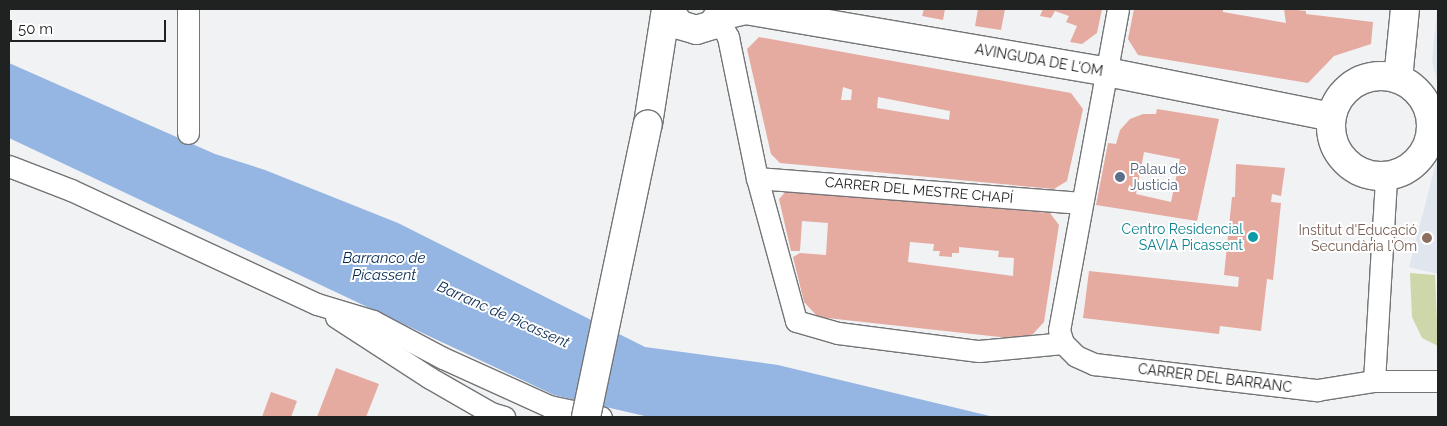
<!DOCTYPE html>
<html>
<head>
<meta charset="utf-8">
<style>
  body { margin:0 }
  #map { position:relative; width:1447px; height:426px; overflow:hidden; background:#f1f2f4; font-family:Raleway,sans-serif }
  div>[style] { position:absolute }
  .built>* { inset:0; background:#e0e6ee }
  .green>* { inset:0; background:#cdd7aa }
  .water>* { inset:0; background:#95b6e2 }
  .building>* { inset:0; background:#e5aaa0 }
  .roads { filter:drop-shadow(1px 0 #737475) drop-shadow(-1px 0 #737475) drop-shadow(0 1px #737475) drop-shadow(0 -1px #737475) }
  .street>* { height:21px; margin:-10.5px; padding:0 10.5px; transform-origin:10.5px; border-radius:10.5px; background:#fff }
  .secondary>* { height:28px; margin:-14px; padding:0 14px; transform-origin:14px; border-radius:14px; background:#fff }
  .secondary>.ring { margin:-14px; padding:0; box-sizing:content-box; background:none; border:28px solid #fff; border-radius:50% }
  .bridges { filter:drop-shadow(1px 0 #737475) drop-shadow(-1px 0 #737475) drop-shadow(0 1px #737475) drop-shadow(0 -1px #737475) }
  .secondary-bridge>* { height:28px; margin:-14px; padding:0 14px; transform-origin:14px; border-radius:14px; background:#fff }
  .dots>* { width:14px; height:14px; translate:-50% -50%; box-sizing:border-box; border:2px solid #fff; border-radius:50% }
  span { translate:-50% -50%; white-space:nowrap; text-align:center; line-height:1.15; -webkit-text-stroke:4px #fff; paint-order:stroke }
  .street-label { font-size:14px; color:#202121 }
  .service-label { font-size:14px; color:#4e5e75 }
  .left { translate:0 -50%; text-align:left }
  .culture-label { font-size:14px; color:#0d838f }
  .right { translate:-100% -50%; text-align:right }
  .education-label { font-size:14px; color:#785e54 }
  .water-label { font-size:15px; color:#072a51; font-style:italic }
  .frame { position:absolute; inset:0; border:10px solid #202121; pointer-events:none }
  .scale { position:absolute; left:10px; top:20px; width:156px; height:22px; box-sizing:border-box; border:2px solid #202121; border-top:0; padding-left:6px; font-size:15px; line-height:18px; white-space:nowrap; color:#202121; -webkit-text-stroke:4px #fff; paint-order:stroke }
</style>
</head>
<body>
<div id="map">
  <div class="built">
    <i style="clip-path:polygon(1437px 9px,1438px 9px,1438px 85px,1432px 61px)"></i>
    <i style="clip-path:polygon(1438px 155px,1438px 274px,1409px 267px)"></i>
  </div>
  <div class="green">
    <i style="clip-path:polygon(1410px 273px,1435px 275px,1438px 346px,1422px 338px,1412px 317px)"></i>
  </div>
  <div class="water">
    <i style="clip-path:polygon(9px 63px,215px 154px,265px 170px,398px 223px,645px 347px,778px 365px,994px 417px,649px 417px,554px 395px,9px 138px)"></i>
  </div>
  <div class="building">
    <i style="clip-path:polygon(924px 9px,945px 9px,943px 20px,922px 16px)"></i>
    <i style="clip-path:polygon(978px 9px,1005px 9px,1001px 30px,975px 26px)"></i>
    <i style="clip-path:polygon(1043px 9px,1102px 9px,1097px 33px,1082px 44px,1070px 42px,1077px 26px,1066px 22px,1069px 16px,1055px 11px,1051px 18px,1040px 16px)"></i>
    <i style="clip-path:polygon(1134px 9px,1223px 9px,1223px 12px,1286px 23px,1284px 9px,1287px 9px,1306px 11px,1306px 14px,1373px 22px,1371px 44px,1334px 56px,1308px 83px,1138px 55px,1128px 39px)"></i>
    <i style="clip-path:polygon(evenodd,759px 37px,1071px 93px,1083px 109px,1067px 181px,1054px 189px,780px 163px,771px 154px,747px 49px,759px 37px,843px 87px,852px 90px,851px 100px,841px 100px,843px 87px,759px 37px,878px 97px,950px 111px,949px 120px,877px 108px,878px 97px)"></i>
    <i style="clip-path:polygon(evenodd,1157px 109px,1219px 119px,1197px 221px,1096px 205px,1108px 143px,1116px 144px,1120px 130px,1130px 119px,1143px 114px,1156px 114px,1157px 109px,1144px 152px,1180px 159px,1171px 202px,1136px 194px,1144px 152px)"></i>
    <i style="clip-path:polygon(1236px 164px,1285px 168px,1281px 196px,1272px 194px,1271px 202px,1281px 203px,1273px 280px,1267px 279px,1261px 331px,1220px 326px,1219px 334px,1083px 318px,1089px 271px,1238px 287px,1239px 277px,1224px 275px,1232px 197px,1235px 197px)"></i>
    <i style="clip-path:polygon(evenodd,788px 189px,1050px 213px,1059px 225px,1044px 322px,1032px 335px,1019px 339px,818px 317px,804px 302px,793px 257px,800px 253px,826px 255px,828px 223px,802px 221px,800px 251px,791px 251px,779px 199px,788px 189px,910px 242px,934px 244px,933px 251px,940px 251px,939px 256px,952px 257px,952px 253px,959px 253px,959px 247px,999px 251px,998px 257px,1014px 258px,1013px 276px,908px 262px,910px 242px)"></i>
    <i style="clip-path:polygon(336px 368px,379px 384px,366px 417px,317px 417px)"></i>
    <i style="clip-path:polygon(271px 392px,297px 401px,291px 417px,262px 417px)"></i>
  </div>
  <div class="roads">
    <div class="street">
      <i style="left:188px;top:9px;width:124px;rotate:90deg"></i>
      <i style="left:1118px;top:9px;width:326px;rotate:100.4deg"></i>
      <i style="left:1059px;top:330px;width:14px;rotate:73deg"></i>
      <i style="left:1063px;top:343px;width:18px;rotate:45deg"></i>
      <i style="left:1076px;top:356px;width:20px;rotate:24deg"></i>
      <i style="left:1094px;top:364px;width:225px;rotate:6.7deg"></i>
      <i style="left:1317px;top:390px;width:58px;rotate:-9deg"></i>
      <i style="left:1374px;top:381px;width:64px"></i>
      <i style="left:718px;top:19px;width:21px;rotate:61deg"></i>
      <i style="left:728px;top:37px;width:144px;rotate:78.4deg"></i>
      <i style="left:757px;top:178px;width:148px;rotate:74.7deg"></i>
      <i style="left:796px;top:321px;width:44px;rotate:15.9deg"></i>
      <i style="left:838px;top:333px;width:142px;rotate:7.3deg"></i>
      <i style="left:979px;top:351px;width:84px;rotate:-5.4deg"></i>
      <i style="left:9px;top:166px;width:66px;rotate:21.2deg"></i>
      <i style="left:71px;top:190px;width:271px;rotate:24.9deg"></i>
      <i style="left:317px;top:304px;width:59px;rotate:16.9deg"></i>
      <i style="left:373px;top:321px;width:79px;rotate:27.9deg"></i>
      <i style="left:443px;top:358px;width:116px;rotate:24.4deg"></i>
      <i style="left:549px;top:406px;width:53px;rotate:11.9deg"></i>
      <i style="left:757px;top:178px;width:325px;rotate:4.4deg"></i>
      <i style="left:336px;top:317px;width:112px;rotate:33deg"></i>
      <i style="left:430px;top:378px;width:70px;rotate:29.8deg"></i>
      <i style="left:491px;top:413px;width:14px;rotate:17deg"></i>
      <i style="left:1374px;top:381px;width:205px;rotate:-86.6deg"></i>
    </div>
    <div class="secondary">
      <i style="left:668px;top:9px;width:20px;rotate:53deg"></i>
      <i style="left:680px;top:25px;width:17px;rotate:17deg"></i>
      <i style="left:696px;top:30px;width:17px;rotate:-17deg"></i>
      <i style="left:712px;top:25px;width:19px;rotate:-55deg"></i>
      <i style="left:720px;top:16px;width:27px;rotate:-13deg"></i>
      <i style="left:746px;top:10px;width:366px;rotate:9.7deg"></i>
      <i style="left:1107px;top:72px;width:229px;rotate:11.3deg"></i>
      <i class="ring" style="left:1331px;top:76px;width:72px;height:72px"></i>
      <i style="left:1398px;top:79px;width:70px;rotate:-84.3deg"></i>
      <i style="left:648px;top:124px;width:116px;rotate:-81.1deg"></i>
    </div>
  </div>
  <div class="bridges">
    <div class="secondary-bridge">
      <i style="left:586px;top:417px;width:299px;rotate:-78.1deg"></i>
    </div>
  </div>
  <div class="dots">
    <i style="left:1120px;top:177px;background:#5c6f8a"></i>
    <i style="left:1253px;top:237px;background:#0f9aa8"></i>
    <i style="left:1427px;top:238px;background:#8d6e63"></i>
  </div>
  <div class="street-label">
    <span style="left:1039px;top:60px;rotate:10deg">AVINGUDA DE L'OM</span>
    <span style="left:919px;top:190px;rotate:5deg">CARRER DEL MESTRE CHAPÍ</span>
    <span style="left:1215px;top:378px;rotate:7deg">CARRER DEL BARRANC</span>
  </div>
  <div class="service-label">
    <span class="left" style="left:1130px;top:177px">Palau de<br>Justicia</span>
  </div>
  <div class="culture-label">
    <span class="right" style="left:1243px;top:237px">Centro Residencial<br>SAVIA Picassent</span>
  </div>
  <div class="education-label">
    <span class="right" style="left:1417px;top:238px">Institut d'Educació<br>Secundària l'Om</span>
  </div>
  <div class="water-label">
    <span style="left:384px;top:267px">Barranco de<br>Picassent</span>
    <span style="left:503px;top:315px;rotate:24deg">Barranc de Picassent</span>
  </div>
  <div class="frame"></div>
  <div class="scale">50 m</div>
</div>
</body>
</html>
